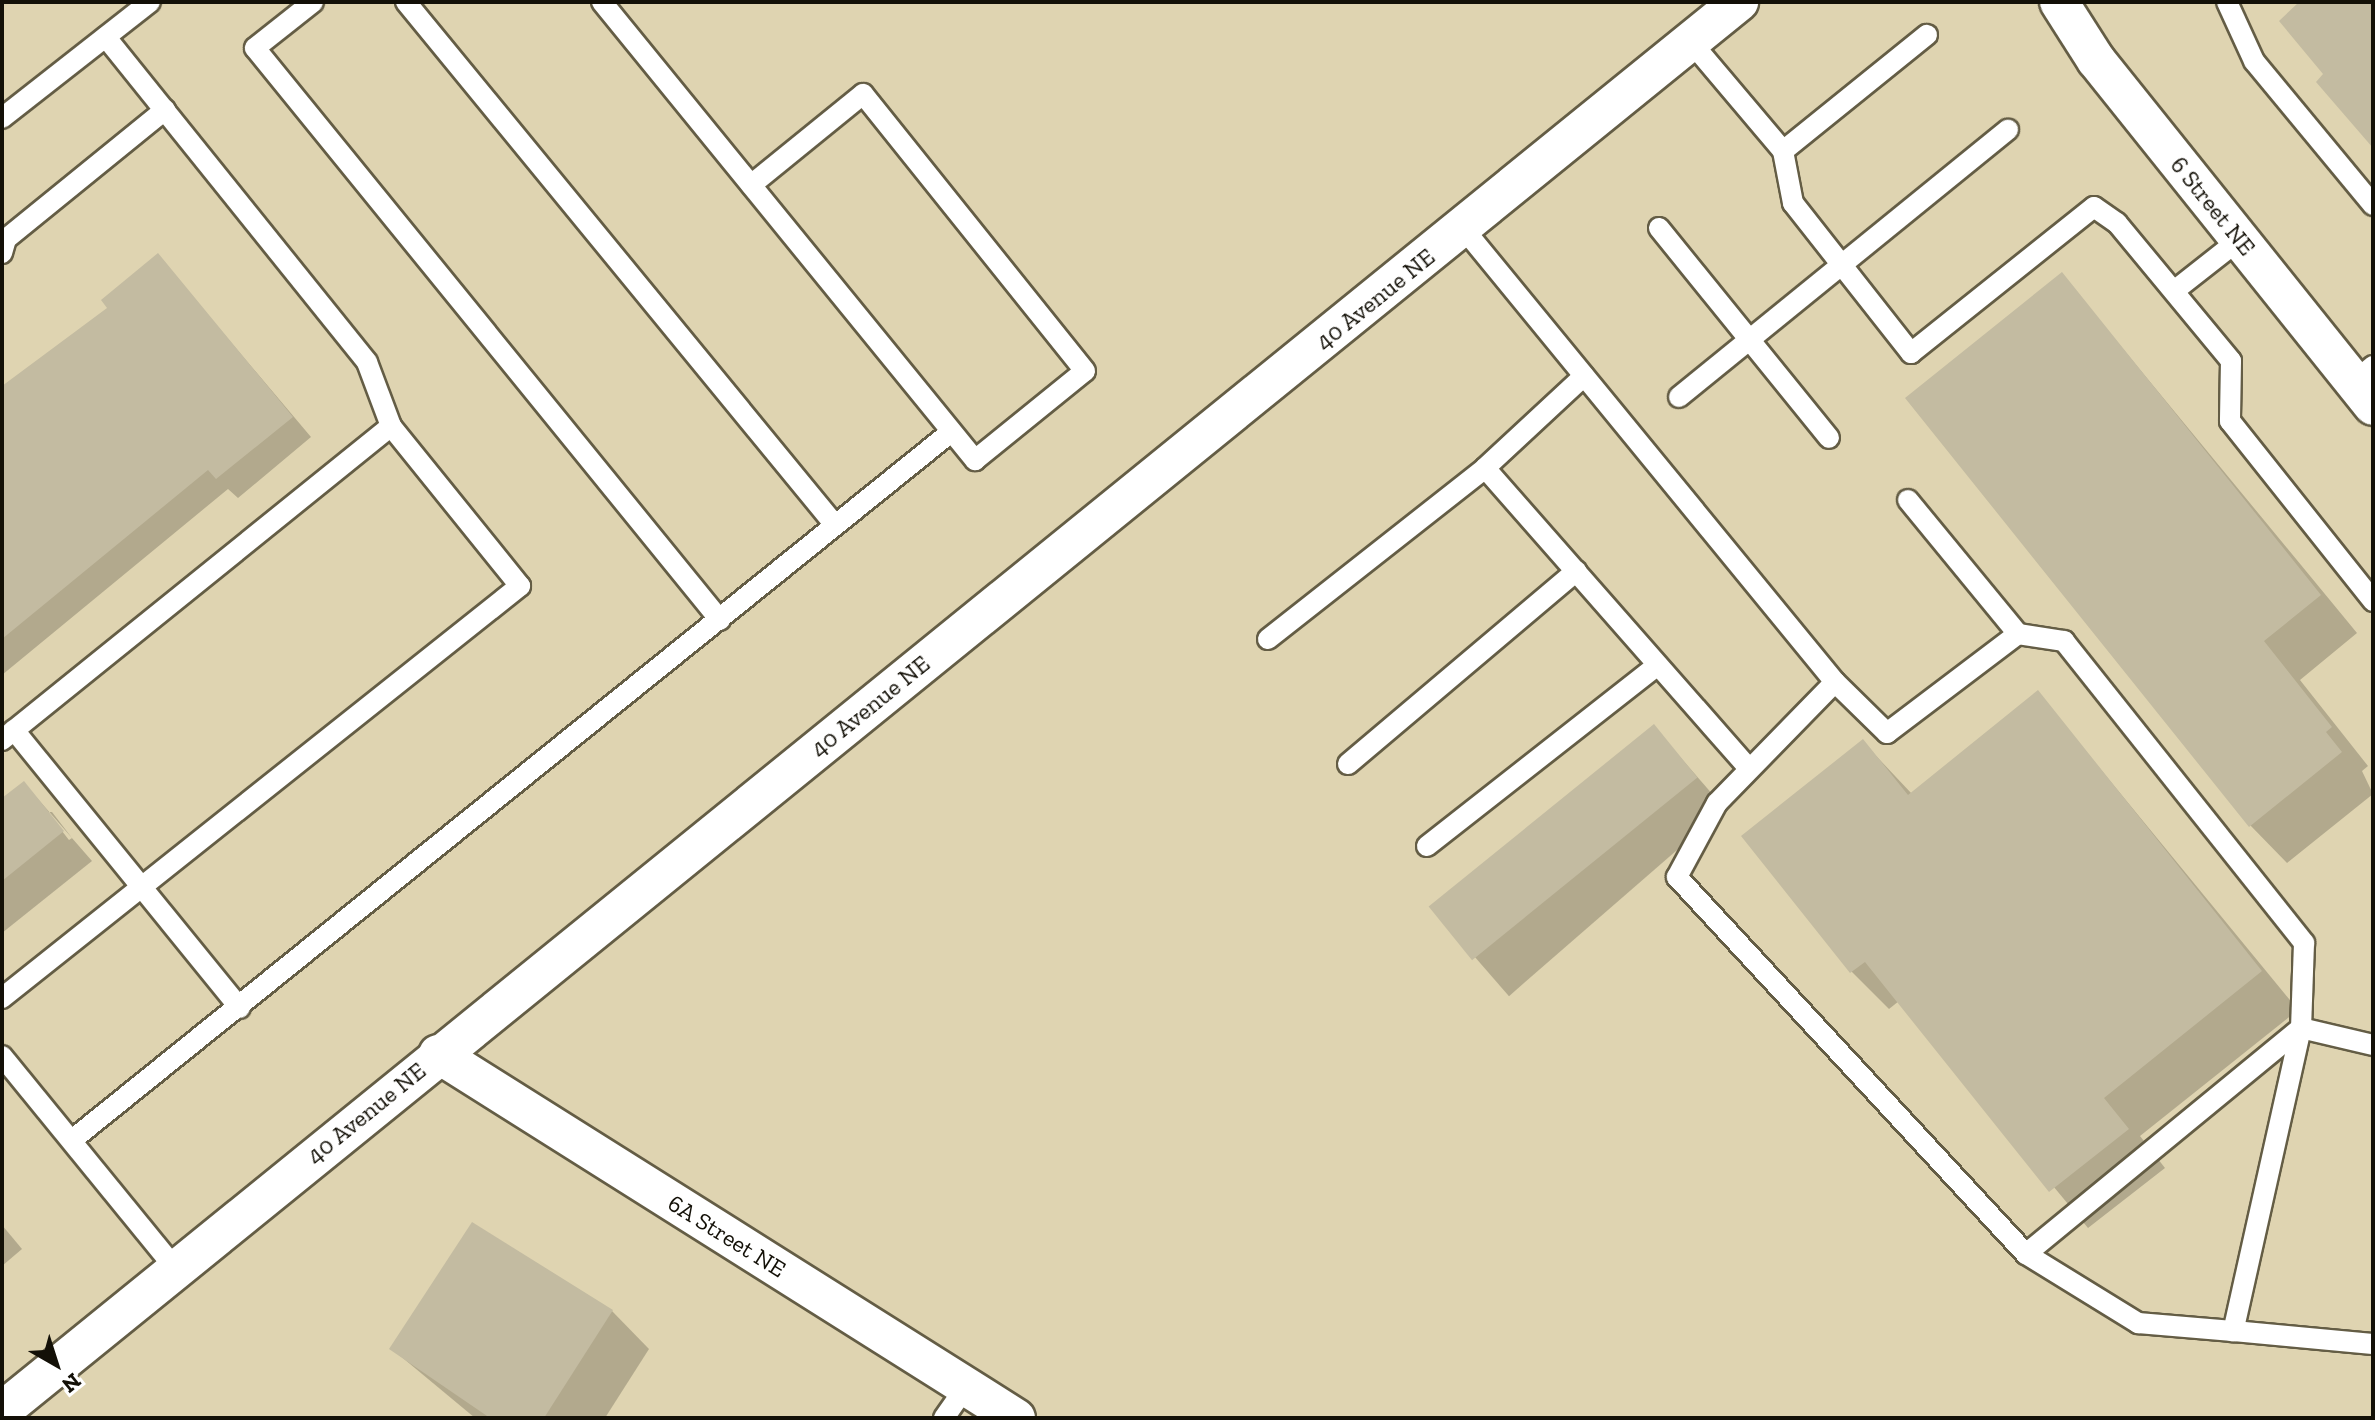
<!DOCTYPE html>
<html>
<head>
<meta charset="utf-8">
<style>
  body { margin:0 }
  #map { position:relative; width:2375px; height:1420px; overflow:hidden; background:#e9e1c5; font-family:"Zilla Slab",serif }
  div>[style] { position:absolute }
  .built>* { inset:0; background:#dfd4b1; transform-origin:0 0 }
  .shadow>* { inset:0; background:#0003; transform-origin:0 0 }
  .building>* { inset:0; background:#c3bba1; transform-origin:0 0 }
  .roads { filter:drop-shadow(2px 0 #645d45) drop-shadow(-2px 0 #645d45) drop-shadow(0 2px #645d45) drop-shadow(0 -2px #645d45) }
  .service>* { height:20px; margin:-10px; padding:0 10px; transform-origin:10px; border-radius:10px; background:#fff }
  .minor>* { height:38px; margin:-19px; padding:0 19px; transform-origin:19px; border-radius:19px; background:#fff }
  span { translate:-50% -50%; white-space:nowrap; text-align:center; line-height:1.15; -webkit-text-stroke:7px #fff; paint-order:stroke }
  .street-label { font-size:24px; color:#131007 }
  .frame { position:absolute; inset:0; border:4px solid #131007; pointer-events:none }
  .north { position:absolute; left:16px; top:1324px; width:80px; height:80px; -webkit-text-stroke:6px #fff; paint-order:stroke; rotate:141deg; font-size:22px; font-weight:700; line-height:32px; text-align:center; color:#131007 }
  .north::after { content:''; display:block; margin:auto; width:28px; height:36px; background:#131007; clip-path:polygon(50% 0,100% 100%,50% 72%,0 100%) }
</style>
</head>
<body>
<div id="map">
  <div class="built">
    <i style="left:2px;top:2px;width:2371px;height:1416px"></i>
  </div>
  <div class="shadow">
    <i style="clip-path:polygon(158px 256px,311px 437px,238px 498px,228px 489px,2px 675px,2px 389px,110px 308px)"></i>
    <i style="clip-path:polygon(2062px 275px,2357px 633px,2300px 680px,2368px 766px,2362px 771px,2373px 794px,2287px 863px,2250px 825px)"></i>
    <i style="clip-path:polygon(2038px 693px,2298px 1010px,2140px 1136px,2165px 1168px,2088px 1228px,1899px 1001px,1889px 1009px,1852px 972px,1743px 837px,1863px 742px,1912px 794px)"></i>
    <i style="left:1654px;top:727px;width:108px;height:286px;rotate:49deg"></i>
    <i style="clip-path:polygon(evenodd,24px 783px,92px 861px,2px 933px,2px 801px,24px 783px,47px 812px,52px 812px,72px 838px,69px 840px,47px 812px)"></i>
    <i style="clip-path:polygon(2px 1225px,22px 1249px,2px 1266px)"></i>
    <i style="clip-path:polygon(612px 1311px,649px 1349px,605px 1418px,475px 1418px,392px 1349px)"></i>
  </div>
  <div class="building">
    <i style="clip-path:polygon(2299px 2px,2373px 2px,2373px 148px,2316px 82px,2323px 74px,2279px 21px)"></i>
    <i style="clip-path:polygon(158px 253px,293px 417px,216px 479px,208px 470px,2px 639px,2px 386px,107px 308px,101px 300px)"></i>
    <i style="clip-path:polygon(2062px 272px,2321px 595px,2264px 641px,2332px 727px,2326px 732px,2342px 752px,2249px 827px,1905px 398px)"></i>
    <i style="clip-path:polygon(2038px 690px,2262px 971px,2104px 1098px,2129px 1129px,2049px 1192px,1865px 962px,1850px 973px,1741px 836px,1863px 739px,1908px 795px)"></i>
    <i style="left:1654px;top:724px;width:69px;height:290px;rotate:51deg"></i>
    <i style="clip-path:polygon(24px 781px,64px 831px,2px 881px,2px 798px)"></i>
    <i style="clip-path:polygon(472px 1222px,613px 1310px,544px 1418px,490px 1418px,389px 1349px)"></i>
  </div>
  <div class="roads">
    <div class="service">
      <i style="left:313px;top:2px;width:74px;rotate:141.6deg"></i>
      <i style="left:255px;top:48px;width:737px;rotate:50.89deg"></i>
      <i style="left:406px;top:2px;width:676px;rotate:50.64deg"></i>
      <i style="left:602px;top:2px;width:591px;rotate:50.84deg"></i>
      <i style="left:975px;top:460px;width:141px;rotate:-39deg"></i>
      <i style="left:1085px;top:371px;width:355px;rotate:-128.7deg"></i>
      <i style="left:863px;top:94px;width:144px;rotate:140.9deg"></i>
      <i style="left:2227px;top:2px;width:65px;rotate:65.4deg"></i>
      <i style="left:2254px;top:61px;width:187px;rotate:50.4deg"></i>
      <i style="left:1691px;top:42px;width:143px;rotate:49.8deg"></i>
      <i style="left:1783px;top:151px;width:185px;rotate:-38.9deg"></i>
      <i style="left:2px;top:118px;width:188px;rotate:-38.1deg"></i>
      <i style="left:1783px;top:151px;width:53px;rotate:79.1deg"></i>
      <i style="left:1793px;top:203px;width:191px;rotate:51.8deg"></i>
      <i style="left:1911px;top:353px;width:234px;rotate:-38.6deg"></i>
      <i style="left:2094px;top:207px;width:28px;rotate:35deg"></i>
      <i style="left:2117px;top:223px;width:179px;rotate:50.4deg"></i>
      <i style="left:2231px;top:361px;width:60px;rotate:91deg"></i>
      <i style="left:2230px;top:421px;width:230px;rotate:51.5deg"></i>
      <i style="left:1463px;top:228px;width:587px;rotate:50.67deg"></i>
      <i style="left:1659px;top:228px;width:270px;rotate:51deg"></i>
      <i style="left:2px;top:253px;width:15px;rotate:-74deg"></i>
      <i style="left:6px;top:239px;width:205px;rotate:-39.1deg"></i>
      <i style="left:2174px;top:291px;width:84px;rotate:-38.2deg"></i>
      <i style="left:1584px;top:376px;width:135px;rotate:137.1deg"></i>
      <i style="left:1485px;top:468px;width:400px;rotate:48.7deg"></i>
      <i style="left:2354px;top:382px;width:25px;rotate:-40deg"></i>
      <i style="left:1679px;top:397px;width:424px;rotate:-39.1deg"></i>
      <i style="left:1908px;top:500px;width:173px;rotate:50.6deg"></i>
      <i style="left:1268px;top:639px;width:276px;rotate:-38.2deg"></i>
      <i style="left:14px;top:730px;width:358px;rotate:50.9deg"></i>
      <i style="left:2px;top:740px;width:500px;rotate:-38.9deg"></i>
      <i style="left:1348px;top:764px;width:299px;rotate:-40.2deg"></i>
      <i style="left:1427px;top:846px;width:293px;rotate:-38.1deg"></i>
      <i style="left:2px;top:998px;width:662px;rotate:-38.5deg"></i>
      <i style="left:520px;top:586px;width:206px;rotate:-128.9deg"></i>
      <i style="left:391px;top:426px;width:68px;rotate:-110.6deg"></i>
      <i style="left:367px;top:362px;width:417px;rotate:-128.8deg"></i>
      <i style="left:2373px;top:1045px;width:74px;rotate:-166.7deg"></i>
      <i style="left:2301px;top:1028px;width:311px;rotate:102.6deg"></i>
      <i style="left:2233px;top:1331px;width:141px;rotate:5.3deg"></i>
      <i style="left:2px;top:1056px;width:275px;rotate:50.8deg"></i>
      <i style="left:72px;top:1140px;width:1129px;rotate:-38.85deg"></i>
      <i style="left:2026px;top:1254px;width:514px;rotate:-132.79deg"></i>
      <i style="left:1677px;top:877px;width:84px;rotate:-61.6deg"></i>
      <i style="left:1717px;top:803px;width:169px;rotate:-45.7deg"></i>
      <i style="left:1835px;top:682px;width:73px;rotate:44.4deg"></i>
      <i style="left:1887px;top:733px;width:164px;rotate:-37.1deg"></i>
      <i style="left:2018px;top:634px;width:47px;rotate:8.7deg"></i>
      <i style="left:2064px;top:641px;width:386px;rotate:51.5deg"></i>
      <i style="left:2304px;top:943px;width:85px;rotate:92deg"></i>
      <i style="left:2301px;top:1028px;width:356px;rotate:140.6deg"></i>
      <i style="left:2026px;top:1254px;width:132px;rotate:31.6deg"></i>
      <i style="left:2138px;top:1323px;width:95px;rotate:4.8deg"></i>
      <i style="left:944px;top:1418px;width:38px;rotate:-55deg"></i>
    </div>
    <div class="minor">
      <i style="left:2059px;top:2px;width:69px;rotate:57.5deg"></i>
      <i style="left:2096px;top:60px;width:443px;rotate:51.3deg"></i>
      <i style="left:438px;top:1054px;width:683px;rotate:32.2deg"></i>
      <i style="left:2px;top:1411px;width:2237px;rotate:-39.05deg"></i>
    </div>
  </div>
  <div class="street-label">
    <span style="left:2213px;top:206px;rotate:51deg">6 Street NE</span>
    <span style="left:1375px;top:299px;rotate:-39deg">40 Avenue NE</span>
    <span style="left:870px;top:706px;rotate:-39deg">40 Avenue NE</span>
    <span style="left:366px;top:1113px;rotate:-39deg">40 Avenue NE</span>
    <span style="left:727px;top:1236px;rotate:32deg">6A Street NE</span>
  </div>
  <div class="frame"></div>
  <div class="north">N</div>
</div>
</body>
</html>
